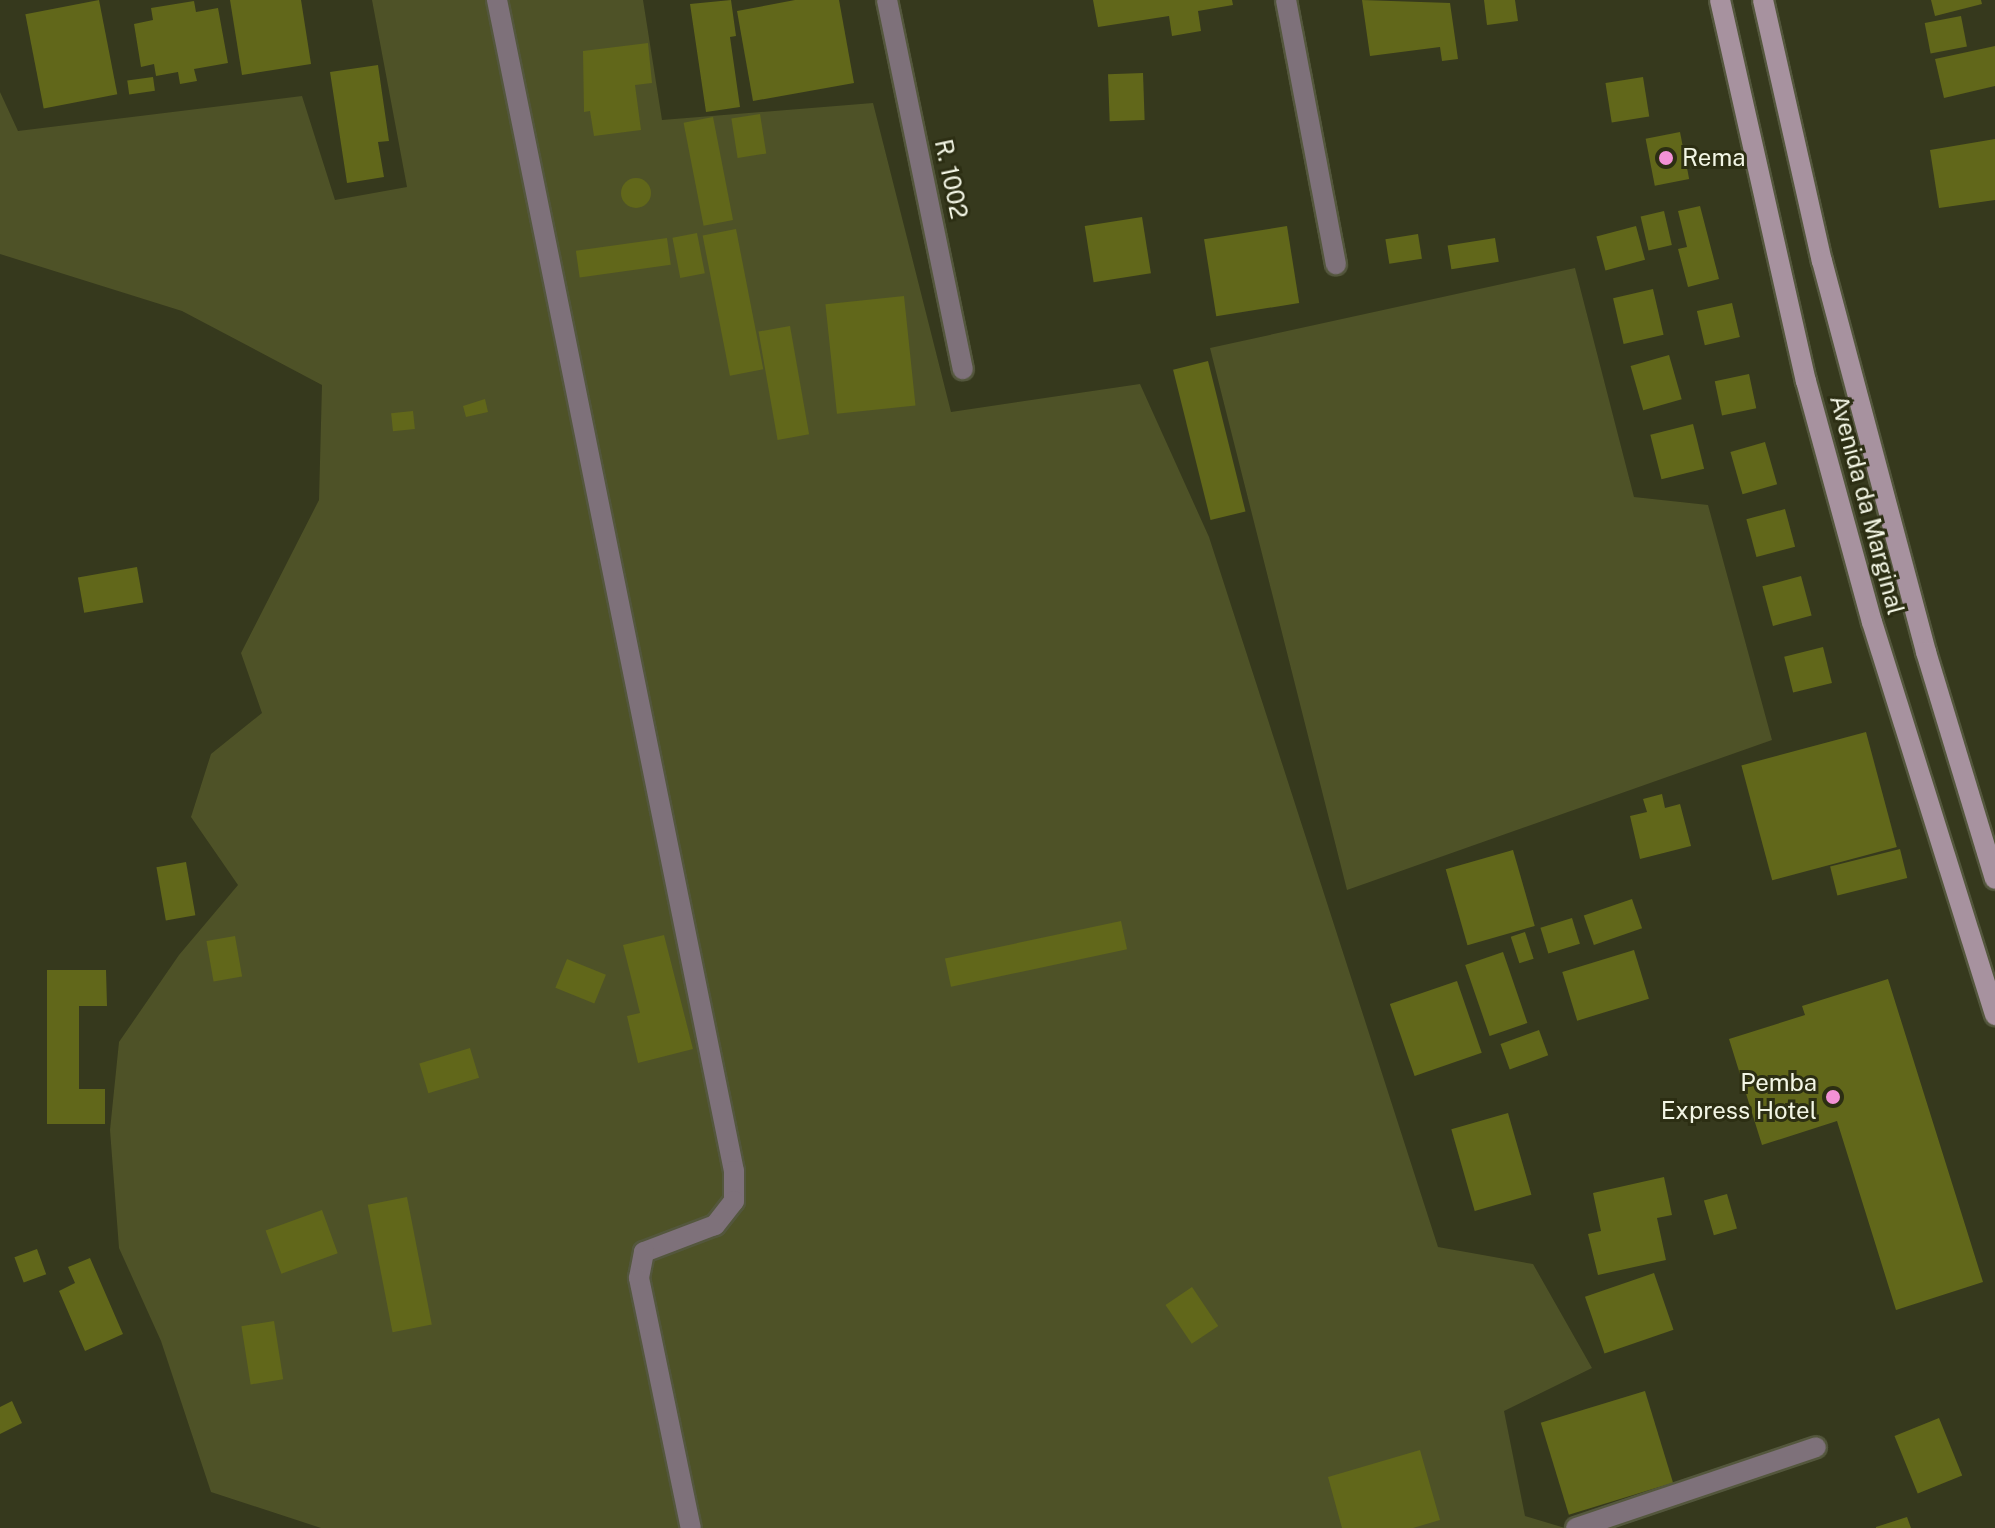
<!DOCTYPE html>
<html>
<head>
<meta charset="utf-8">
<style>
  body { margin:0 }
  #map { position:relative; width:1995px; height:1528px; overflow:hidden; background:#36391d; font-family:"Public Sans",sans-serif }
  div>[style] { position:absolute }
  .green>* { inset:0; background:#4e5227 }
  .building>* { inset:0; background:#61671a; transform-origin:0 0 }
  .round { border-radius:50% }
  .roads { filter:drop-shadow(2px 0 #54573d) drop-shadow(-2px 0 #54573d) drop-shadow(0 2px #54573d) drop-shadow(0 -2px #54573d) }
  .street>* { height:20px; margin:-10px; padding:0 10px; transform-origin:10px; border-radius:10px; background:#7e717a }
  .secondary>* { height:20px; margin:-10px; padding:0 10px; transform-origin:10px; border-radius:10px; background:#a7929f }
  .dots>* { width:22px; height:22px; translate:-50% -50%; box-sizing:border-box; border:4px solid #2c2e13; border-radius:50% }
  span { translate:-50% -50%; white-space:nowrap; text-align:center; line-height:1.15; -webkit-text-stroke:6px #2c2e13; paint-order:stroke }
  .poi-label { font-size:24px; color:#f2f5e4 }
  .left { translate:0 -50%; text-align:left }
  .right { translate:-100% -50%; text-align:right }
  .street-label { font-size:24px; color:#f2f5e4 }
</style>
</head>
<body>
<div id="map">
  <div class="green">
    <i style="clip-path:polygon(372px 0,643px 0,662px 120px,873px 103px,951px 412px,1140px 384px,1209px 537px,1438px 1247px,1533px 1264px,1592px 1368px,1504px 1411px,1525px 1516px,1565px 1528px,321px 1528px,211px 1492px,161px 1341px,119px 1248px,110px 1130px,119px 1042px,179px 955px,238px 885px,191px 817px,211px 754px,262px 713px,241px 653px,319px 500px,322px 385px,182px 311px,0 254px,0 92px,18px 131px,302px 96px,335px 200px,407px 187px)"></i>
    <i style="clip-path:polygon(1575px 268px,1634px 497px,1708px 505px,1772px 740px,1347px 890px,1210px 348px)"></i>
  </div>
  <div class="building">
    <i style="left:99px;top:0;width:96px;height:75px;rotate:79deg"></i>
    <i style="clip-path:polygon(230px 0,301px 0,311px 64px,242px 75px)"></i>
    <i style="clip-path:polygon(731px 0,736px 36px,730px 37px,740px 107px,706px 112px,690px 4px)"></i>
    <i style="clip-path:polygon(795px 0,839px 0,854px 83px,753px 101px,737px 11px)"></i>
    <i style="clip-path:polygon(1093px 0,1232px 0,1233px 5px,1198px 11px,1201px 31px,1172px 36px,1169px 16px,1098px 27px)"></i>
    <i style="clip-path:polygon(1362px 0,1450px 3px,1458px 59px,1442px 61px,1440px 47px,1370px 56px)"></i>
    <i style="clip-path:polygon(1484px 0,1515px 0,1518px 21px,1487px 25px)"></i>
    <i style="clip-path:polygon(1931px 0,1981px 0,1982px 4px,1935px 16px)"></i>
    <i style="clip-path:polygon(194px 1px,196px 12px,218px 8px,228px 63px,194px 69px,197px 81px,180px 84px,178px 72px,156px 76px,154px 64px,141px 67px,134px 24px,153px 20px,151px 8px)"></i>
    <i style="left:1961px;top:16px;width:31px;height:37px;rotate:79deg"></i>
    <i style="clip-path:polygon(648px 43px,652px 83px,635px 85px,641px 130px,594px 136px,590px 111px,584px 112px,583px 51px)"></i>
    <i style="clip-path:polygon(1995px 46px,1995px 86px,1944px 98px,1935px 59px)"></i>
    <i style="clip-path:polygon(378px 65px,389px 141px,378px 142px,384px 177px,347px 183px,330px 72px)"></i>
    <i style="left:1143px;top:73px;width:47px;height:35px;rotate:88deg"></i>
    <i style="left:153px;top:77px;width:14px;height:26px;rotate:82deg"></i>
    <i style="left:1643px;top:77px;width:40px;height:38px;rotate:81deg"></i>
    <i style="left:760px;top:114px;width:40px;height:29px;rotate:81deg"></i>
    <i style="left:713px;top:117px;width:105px;height:30px;rotate:79deg"></i>
    <i style="left:1680px;top:132px;width:48px;height:35px;rotate:79deg"></i>
    <i style="clip-path:polygon(1995px 139px,1995px 200px,1939px 208px,1930px 150px)"></i>
    <i class="round" style="left:621px;top:178px;width:30px;height:30px"></i>
    <i style="clip-path:polygon(1700px 206px,1719px 279px,1688px 287px,1678px 249px,1687px 247px,1678px 211px)"></i>
    <i style="left:1664px;top:211px;width:35px;height:24px;rotate:77deg"></i>
    <i style="left:1142px;top:217px;width:57px;height:58px;rotate:81deg"></i>
    <i style="left:1287px;top:226px;width:78px;height:84px;rotate:81deg"></i>
    <i style="left:1636px;top:226px;width:35px;height:41px;rotate:75deg"></i>
    <i style="left:736px;top:229px;width:143px;height:34px;rotate:79deg"></i>
    <i style="left:697px;top:233px;width:41px;height:25px;rotate:79deg"></i>
    <i style="left:1418px;top:234px;width:25px;height:33px;rotate:81deg"></i>
    <i style="left:667px;top:238px;width:27px;height:92px;rotate:82deg"></i>
    <i style="left:1495px;top:238px;width:24px;height:48px;rotate:81deg"></i>
    <i style="left:1653px;top:289px;width:47px;height:41px;rotate:77deg"></i>
    <i style="left:904px;top:296px;width:110px;height:79px;rotate:84deg"></i>
    <i style="left:1732px;top:303px;width:35px;height:36px;rotate:77deg"></i>
    <i style="left:790px;top:326px;width:110px;height:32px;rotate:80deg"></i>
    <i style="left:1669px;top:355px;width:46px;height:40px;rotate:74deg"></i>
    <i style="left:1208px;top:361px;width:155px;height:36px;rotate:76deg"></i>
    <i style="left:1749px;top:374px;width:35px;height:35px;rotate:78deg"></i>
    <i style="clip-path:polygon(485px 399px,488px 412px,466px 417px,463px 406px)"></i>
    <i style="left:413px;top:411px;width:18px;height:22px;rotate:84deg"></i>
    <i style="left:1693px;top:424px;width:46px;height:44px;rotate:76deg"></i>
    <i style="left:1765px;top:442px;width:44px;height:36px;rotate:74deg"></i>
    <i style="left:1785px;top:509px;width:39px;height:40px;rotate:75deg"></i>
    <i style="left:137px;top:567px;width:36px;height:60px;rotate:80deg"></i>
    <i style="left:1801px;top:576px;width:41px;height:40px;rotate:75deg"></i>
    <i style="left:1823px;top:647px;width:37px;height:40px;rotate:76deg"></i>
    <i style="left:1866px;top:732px;width:119px;height:129px;rotate:75deg"></i>
    <i style="clip-path:polygon(1662px 794px,1665px 808px,1680px 804px,1691px 846px,1640px 859px,1630px 816px,1647px 812px,1643px 799px)"></i>
    <i style="left:1900px;top:849px;width:30px;height:72px;rotate:76deg"></i>
    <i style="left:1513px;top:850px;width:79px;height:70px;rotate:74deg"></i>
    <i style="left:186px;top:862px;width:54px;height:30px;rotate:80deg"></i>
    <i style="left:1632px;top:899px;width:31px;height:51px;rotate:71deg"></i>
    <i style="left:1572px;top:918px;width:27px;height:33px;rotate:73deg"></i>
    <i style="left:1121px;top:921px;width:29px;height:180px;rotate:78deg"></i>
    <i style="left:1525px;top:932px;width:28px;height:15px;rotate:72deg"></i>
    <i style="clip-path:polygon(664px 935px,693px 1049px,638px 1063px,627px 1016px,640px 1013px,623px 945px)"></i>
    <i style="left:235px;top:936px;width:41px;height:29px;rotate:80deg"></i>
    <i style="left:1634px;top:950px;width:51px;height:75px;rotate:73deg"></i>
    <i style="left:1503px;top:952px;width:75px;height:40px;rotate:71deg"></i>
    <i style="left:567px;top:959px;width:42px;height:31px;rotate:22deg"></i>
    <i style="clip-path:polygon(47px 970px,106px 970px,107px 1006px,79px 1006px,79px 1089px,105px 1089px,105px 1124px,47px 1124px)"></i>
    <i style="clip-path:polygon(1888px 979px,1983px 1282px,1896px 1310px,1837px 1121px,1762px 1145px,1729px 1039px,1805px 1015px,1802px 1006px)"></i>
    <i style="left:1457px;top:981px;width:76px;height:71px;rotate:71deg"></i>
    <i style="left:1539px;top:1030px;width:27px;height:41px;rotate:70deg"></i>
    <i style="left:470px;top:1048px;width:31px;height:53px;rotate:73deg"></i>
    <i style="left:1508px;top:1113px;width:85px;height:59px;rotate:74deg"></i>
    <i style="clip-path:polygon(1664px 1177px,1672px 1215px,1657px 1218px,1666px 1260px,1598px 1275px,1588px 1234px,1601px 1231px,1593px 1193px)"></i>
    <i style="left:1727px;top:1194px;width:36px;height:24px;rotate:74deg"></i>
    <i style="left:407px;top:1197px;width:130px;height:40px;rotate:79deg"></i>
    <i style="left:322px;top:1210px;width:46px;height:60px;rotate:70deg"></i>
    <i style="left:37px;top:1249px;width:27px;height:24px;rotate:70deg"></i>
    <i style="clip-path:polygon(90px 1258px,123px 1334px,85px 1351px,59px 1291px,75px 1283px,68px 1267px)"></i>
    <i style="left:1654px;top:1273px;width:60px;height:73px;rotate:71deg"></i>
    <i style="left:1192px;top:1287px;width:47px;height:32px;rotate:56deg"></i>
    <i style="left:274px;top:1321px;width:59px;height:33px;rotate:81deg"></i>
    <i style="left:1645px;top:1391px;width:96px;height:109px;rotate:73deg"></i>
    <i style="clip-path:polygon(12px 1401px,22px 1423px,0 1434px,0 1407px)"></i>
    <i style="left:1939px;top:1418px;width:62px;height:48px;rotate:68deg"></i>
    <i style="clip-path:polygon(1420px 1450px,1440px 1520px,1413px 1528px,1342px 1528px,1328px 1477px)"></i>
    <i style="clip-path:polygon(1907px 1517px,1911px 1528px,1876px 1528px,1876px 1527px)"></i>
  </div>
  <div class="roads">
    <div class="street">
      <i style="left:497px;top:0;width:1195px;rotate:78.56deg"></i>
      <i style="left:734px;top:1171px;width:30px;rotate:90deg"></i>
      <i style="left:734px;top:1201px;width:31px;rotate:128deg"></i>
      <i style="left:715px;top:1225px;width:76px;rotate:159.2deg"></i>
      <i style="left:644px;top:1252px;width:26px;rotate:101deg"></i>
      <i style="left:639px;top:1278px;width:255px;rotate:78.3deg"></i>
      <i style="left:887px;top:0;width:377px;rotate:78.4deg"></i>
      <i style="left:1286px;top:0;width:269px;rotate:79.3deg"></i>
      <i style="left:1576px;top:1528px;width:253px;rotate:-18.6deg"></i>
    </div>
    <div class="secondary">
      <i style="left:1720px;top:0;width:391px;rotate:77.3deg"></i>
      <i style="left:1806px;top:381px;width:250px;rotate:74.7deg"></i>
      <i style="left:1872px;top:622px;width:412px;rotate:72.6deg"></i>
      <i style="left:1763px;top:0;width:268px;rotate:77.3deg"></i>
      <i style="left:1822px;top:261px;width:405px;rotate:75.1deg"></i>
      <i style="left:1926px;top:652px;width:237px;rotate:73.1deg"></i>
    </div>
  </div>
  <div class="dots">
    <i style="left:1666px;top:158px;background:#f391d5"></i>
    <i style="left:1833px;top:1097px;background:#f391d5"></i>
  </div>
  <div class="poi-label">
    <span class="left" style="left:1682px;top:158px">Rema</span>
    <span class="right" style="left:1817px;top:1097px">Pemba<br>Express Hotel</span>
  </div>
  <div class="street-label">
    <span style="left:951px;top:179px;rotate:78deg">R. 1002</span>
    <span style="left:1867px;top:505px;rotate:75deg">Avenida da Marginal</span>
  </div>
</div>
</body>
</html>
